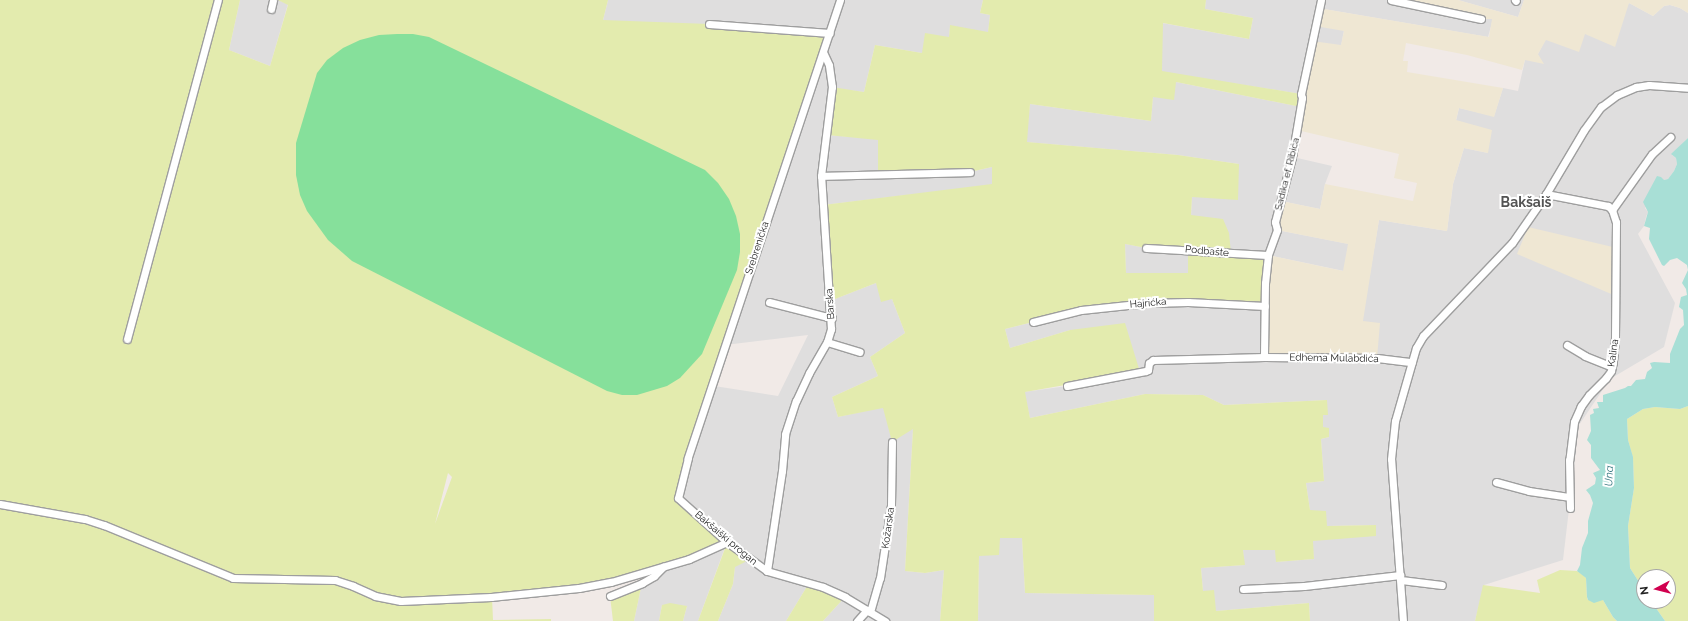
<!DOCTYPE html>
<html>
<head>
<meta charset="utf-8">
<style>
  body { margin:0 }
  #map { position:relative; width:1688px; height:621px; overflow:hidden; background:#f1eae7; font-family:Raleway,sans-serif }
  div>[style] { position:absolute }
  .residential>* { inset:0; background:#dfdede }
  .farmland>* { inset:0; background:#efe7d3 }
  .grass>* { inset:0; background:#e3ebae }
  .pitch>* { inset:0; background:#86e09b }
  .water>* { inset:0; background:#a8dfd6 }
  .roads { filter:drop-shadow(1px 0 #9e9e9e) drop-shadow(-1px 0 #9e9e9e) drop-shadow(0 1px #9e9e9e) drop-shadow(0 -1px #9e9e9e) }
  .minor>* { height:7px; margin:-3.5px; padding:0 3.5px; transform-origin:3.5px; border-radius:3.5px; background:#fff }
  span { translate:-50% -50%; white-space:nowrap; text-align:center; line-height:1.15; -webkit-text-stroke:4px #fff; paint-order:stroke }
  .street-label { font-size:10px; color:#212121 }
  .water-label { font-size:11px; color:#3a7982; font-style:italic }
  .district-label { font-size:14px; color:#545454; font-weight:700 }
  .north { position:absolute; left:1636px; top:569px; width:40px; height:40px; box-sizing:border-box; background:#fff; border:1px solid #a6a6a6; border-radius:50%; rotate:263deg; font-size:11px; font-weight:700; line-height:16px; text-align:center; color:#212121 }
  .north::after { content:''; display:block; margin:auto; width:14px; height:18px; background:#d1004f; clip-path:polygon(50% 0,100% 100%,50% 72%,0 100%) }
</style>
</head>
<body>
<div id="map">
  <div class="residential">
    <i style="clip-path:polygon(240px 0,278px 0,288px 4px,270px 66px,229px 50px)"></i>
    <i style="clip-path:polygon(608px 0,983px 0,980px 13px,990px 15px,988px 33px,950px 26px,949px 37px,922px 53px,875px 45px,864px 92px,832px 88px,827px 135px,878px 139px,878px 174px,970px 172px,992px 167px,992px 185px,823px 205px,830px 301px,876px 283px,892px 299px,905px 333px,870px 357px,878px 376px,832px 397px,838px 417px,883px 407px,913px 429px,905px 571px,925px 573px,944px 570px,940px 621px,864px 621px,860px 618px,857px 621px,823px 621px,845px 597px,809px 583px,786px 621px,718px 621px,733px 584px,735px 567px,727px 542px,698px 621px,683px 621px,687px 606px,662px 605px,659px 621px,634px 621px,642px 583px,695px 383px,778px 396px,808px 335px,725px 345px,603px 20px)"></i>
    <i style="clip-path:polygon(1206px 0,1391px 0,1481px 19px,1493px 19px,1488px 37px,1318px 8px,1344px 30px,1341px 46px,1312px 42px,1301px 94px,1162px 72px,1162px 23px,1249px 39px,1253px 18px,1205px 9px)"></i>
    <i style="clip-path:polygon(1458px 0,1524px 0,1518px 17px)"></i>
    <i style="clip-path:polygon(1629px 3px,1653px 16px,1664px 6px,1670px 5px,1680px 8px,1688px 13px,1688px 138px,1672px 155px,1676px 158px,1677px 164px,1674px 171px,1668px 179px,1664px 180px,1645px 208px,1648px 212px,1646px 217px,1644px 226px,1638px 234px,1675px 303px,1664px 347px,1610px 379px,1579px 425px,1563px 560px,1484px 585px,1475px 621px,1310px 621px,1309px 603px,1216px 611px,1203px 591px,1201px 568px,1244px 565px,1243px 550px,1276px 550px,1276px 562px,1314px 559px,1312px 541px,1376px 525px,1327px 526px,1310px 510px,1306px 483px,1324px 481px,1321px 439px,1329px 437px,1323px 427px,1323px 415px,1327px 400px,1224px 405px,1203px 395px,1145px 394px,1030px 418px,1024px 392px,1067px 386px,1070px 330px,1010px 348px,1005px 329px,1081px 310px,1147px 303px,1265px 306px,1362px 321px,1379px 220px,1447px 231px,1453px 184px,1464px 148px,1488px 153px,1456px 121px,1459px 108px,1494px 116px,1503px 88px,1518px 91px,1525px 60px,1538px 54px,1545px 40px,1585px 34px)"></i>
    <i style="clip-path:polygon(1176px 82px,1301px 107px,1293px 157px,1332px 166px,1325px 184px,1320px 209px,1281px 201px,1277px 230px,1349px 244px,1344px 271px,1268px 255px,1231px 253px,1191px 216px,1192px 197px,1239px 164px,1178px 155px,1026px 142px,1030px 104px,1151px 121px,1153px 97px)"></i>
    <i style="clip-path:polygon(1125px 244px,1146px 248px,1188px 249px,1188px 273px,1126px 273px)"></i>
    <i style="clip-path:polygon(999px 538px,1022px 538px,1025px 593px,1154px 595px,1154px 621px,978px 621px,979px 556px)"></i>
  </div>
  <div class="farmland">
    <i style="clip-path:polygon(1391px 0,1458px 0,1518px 17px,1524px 0,1688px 0,1688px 13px,1680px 8px,1670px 5px,1664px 6px,1653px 16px,1629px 3px,1615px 47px,1585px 34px,1579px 52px,1546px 40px,1538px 54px,1544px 64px,1525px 60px,1522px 70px,1467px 55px,1406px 43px,1403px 61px,1408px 61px,1407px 72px,1503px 88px,1494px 117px,1459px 108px,1456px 120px,1492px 130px,1488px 153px,1464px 148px,1453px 184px,1447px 231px,1379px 220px,1363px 321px,1380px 323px,1377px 358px,1264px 357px,1268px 255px,1343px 271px,1348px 244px,1277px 230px,1281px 201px,1320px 209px,1325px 184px,1413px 201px,1417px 183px,1394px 178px,1399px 154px,1297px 130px,1312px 41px,1341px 45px,1344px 31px,1315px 26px,1318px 8px,1489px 37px,1492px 19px,1481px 19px)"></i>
    <i style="clip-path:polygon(1528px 227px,1617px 248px,1616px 296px,1517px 254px)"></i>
  </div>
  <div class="grass">
    <i style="clip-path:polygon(evenodd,0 0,240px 0,229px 50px,270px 66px,288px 5px,278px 0,608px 0,603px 20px,709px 24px,830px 33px,678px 498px,749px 560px,735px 567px,733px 584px,718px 621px,698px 621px,727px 543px,611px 582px,492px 597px,493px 620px,551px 619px,551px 621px,0 621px,0 0,448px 473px,452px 477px,435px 524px,448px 473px)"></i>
    <i style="clip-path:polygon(evenodd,983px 0,1206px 0,1205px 9px,1253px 18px,1249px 39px,1163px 23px,1162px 71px,1301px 94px,1301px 107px,1176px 82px,1174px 100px,1153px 97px,1151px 121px,1030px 104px,1027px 142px,1178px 155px,1239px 164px,1238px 200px,1192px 197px,1191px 215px,1223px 219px,1229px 233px,1231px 253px,1268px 255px,1265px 306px,1188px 302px,1081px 310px,1005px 329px,1010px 348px,1070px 330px,1125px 323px,1140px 372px,1025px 392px,1030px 418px,1145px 394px,1203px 395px,1224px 405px,1327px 400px,1328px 415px,1323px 415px,1323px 427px,1329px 428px,1329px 437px,1321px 439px,1324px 481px,1306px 483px,1310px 510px,1326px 511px,1327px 526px,1376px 525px,1376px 536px,1313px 541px,1314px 559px,1276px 562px,1275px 550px,1243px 550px,1245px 565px,1201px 568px,1203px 591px,1214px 590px,1216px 611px,1309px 603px,1310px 621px,1154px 621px,1154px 595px,1025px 593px,1022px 538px,1000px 538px,999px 555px,979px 556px,978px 621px,940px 621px,944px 570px,925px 573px,905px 571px,913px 429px,892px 442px,883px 408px,838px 417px,832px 397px,878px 376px,870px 357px,905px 333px,892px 299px,881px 302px,876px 283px,830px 301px,823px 205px,992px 184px,992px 167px,970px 172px,878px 174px,878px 140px,827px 135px,832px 87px,864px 92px,875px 45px,922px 53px,925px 33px,949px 37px,950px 25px,988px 32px,990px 15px,980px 13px,983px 0,1125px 244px,1146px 248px,1188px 249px,1188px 273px,1126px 273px,1125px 244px)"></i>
    <i style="clip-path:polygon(1688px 406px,1688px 621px,1665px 621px,1651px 601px,1668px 601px,1668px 577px,1644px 577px,1644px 590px,1630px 568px,1628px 526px,1634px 488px,1633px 458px,1628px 440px,1627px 419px,1643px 409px,1655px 407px,1680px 409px)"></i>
    <i style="clip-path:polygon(1560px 570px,1577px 571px,1583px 575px,1586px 578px,1587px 598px,1588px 600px,1603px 600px,1613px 617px,1617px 621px,1475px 621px,1483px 585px,1540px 593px,1537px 580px)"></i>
    <i style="clip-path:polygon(642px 583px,634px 621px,613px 621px,610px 596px)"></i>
    <i style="clip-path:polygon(809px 583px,845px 597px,823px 621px,786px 621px)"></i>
    <i style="clip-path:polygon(670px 603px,687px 606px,683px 621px,659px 621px,662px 605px)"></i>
  </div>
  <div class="pitch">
    <i style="clip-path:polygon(397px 34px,413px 34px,429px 37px,705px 170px,718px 183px,729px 199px,736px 216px,740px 234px,740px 252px,737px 270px,702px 354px,680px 378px,667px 386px,637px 395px,622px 395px,607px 391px,352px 261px,328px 240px,307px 211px,300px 195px,296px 175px,296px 143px,317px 73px,327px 60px,343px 48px,360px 40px,379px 35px)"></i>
  </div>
  <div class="water">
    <i style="clip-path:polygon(1688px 138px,1688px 270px,1687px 265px,1677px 258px,1670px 260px,1664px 266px,1662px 265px,1649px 239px,1650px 228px,1644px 226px,1648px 212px,1643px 202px,1657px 176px,1661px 177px,1664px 180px,1668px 179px,1674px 171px,1677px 164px,1676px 158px,1671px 154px)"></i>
    <i style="clip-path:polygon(1688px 270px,1688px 406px,1680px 409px,1655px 407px,1643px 409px,1627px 419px,1628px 440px,1633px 457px,1634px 488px,1628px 526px,1630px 568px,1644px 590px,1644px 601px,1651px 601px,1665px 621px,1617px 621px,1613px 617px,1603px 600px,1594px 603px,1588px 600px,1587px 597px,1586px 578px,1577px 571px,1580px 565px,1582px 548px,1588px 533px,1588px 521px,1593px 503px,1590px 495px,1586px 490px,1595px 484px,1596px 478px,1593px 473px,1600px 470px,1591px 458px,1591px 445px,1587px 440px,1591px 431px,1590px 415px,1594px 413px,1593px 409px,1599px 408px,1597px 402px,1603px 402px,1603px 395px,1625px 388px,1628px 386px,1631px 386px,1636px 380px,1645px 379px,1647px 372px,1652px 368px,1650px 363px,1654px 362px,1670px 363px,1670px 354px,1680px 329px,1684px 325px,1683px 310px,1679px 307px,1681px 297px,1687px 295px,1686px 289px,1682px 283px)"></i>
  </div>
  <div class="roads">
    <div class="minor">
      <i style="left:840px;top:0;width:483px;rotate:108.4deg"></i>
      <i style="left:688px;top:458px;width:41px;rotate:104deg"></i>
      <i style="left:678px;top:498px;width:66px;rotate:41.9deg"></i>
      <i style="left:727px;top:542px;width:49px;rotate:35.9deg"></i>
      <i style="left:767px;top:571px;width:58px;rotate:15.9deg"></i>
      <i style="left:823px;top:587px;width:24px;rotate:24deg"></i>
      <i style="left:845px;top:597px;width:47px;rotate:31deg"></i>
      <i style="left:1321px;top:0;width:96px;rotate:102deg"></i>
      <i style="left:1301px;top:94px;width:4px;rotate:76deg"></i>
      <i style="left:1302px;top:98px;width:60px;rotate:99.6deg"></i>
      <i style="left:1292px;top:157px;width:67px;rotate:104.7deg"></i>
      <i style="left:1275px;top:222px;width:8px;rotate:76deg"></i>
      <i style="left:1277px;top:230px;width:27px;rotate:110deg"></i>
      <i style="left:1268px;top:255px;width:28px;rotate:96deg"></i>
      <i style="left:1265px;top:283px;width:74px;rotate:90.8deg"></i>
      <i style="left:1264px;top:357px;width:113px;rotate:0.5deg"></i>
      <i style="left:1377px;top:358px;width:35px;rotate:7deg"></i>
      <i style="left:1391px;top:0;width:92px;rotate:11.9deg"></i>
      <i style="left:1515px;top:0;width:1px;rotate:45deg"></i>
      <i style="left:271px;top:9px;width:9px;rotate:-77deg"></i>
      <i style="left:709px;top:24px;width:121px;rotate:4.3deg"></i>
      <i style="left:821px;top:176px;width:149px;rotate:-1.5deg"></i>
      <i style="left:1546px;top:194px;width:63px;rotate:11deg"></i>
      <i style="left:1608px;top:206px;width:6px;rotate:45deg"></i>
      <i style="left:1612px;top:210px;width:13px;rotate:72deg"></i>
      <i style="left:1616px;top:222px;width:116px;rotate:90.5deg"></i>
      <i style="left:1615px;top:338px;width:24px;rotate:95deg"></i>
      <i style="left:1613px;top:362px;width:9px;rotate:103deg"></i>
      <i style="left:1611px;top:371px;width:9px;rotate:126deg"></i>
      <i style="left:1606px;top:378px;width:24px;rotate:135deg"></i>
      <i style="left:1589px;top:395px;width:14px;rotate:126deg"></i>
      <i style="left:1581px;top:406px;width:17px;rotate:114deg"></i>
      <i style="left:1574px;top:422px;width:38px;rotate:97deg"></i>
      <i style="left:1569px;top:460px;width:48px;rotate:88.8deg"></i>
      <i style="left:1612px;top:210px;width:69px;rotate:-54.5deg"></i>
      <i style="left:1652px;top:154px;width:25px;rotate:-43deg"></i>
      <i style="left:1146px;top:248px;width:122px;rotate:3.3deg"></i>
      <i style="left:769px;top:302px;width:65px;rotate:14.3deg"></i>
      <i style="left:1033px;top:322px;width:49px;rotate:-14deg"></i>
      <i style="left:1081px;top:310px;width:66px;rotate:-6.1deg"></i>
      <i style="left:1147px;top:303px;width:41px;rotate:-1.4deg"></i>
      <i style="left:1188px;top:302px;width:77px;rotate:3deg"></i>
      <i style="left:127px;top:339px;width:351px;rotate:-75deg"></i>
      <i style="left:827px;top:342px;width:34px;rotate:17deg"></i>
      <i style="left:1567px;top:345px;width:21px;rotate:31deg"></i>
      <i style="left:1585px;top:356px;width:29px;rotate:22deg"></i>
      <i style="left:1067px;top:386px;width:80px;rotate:-10.8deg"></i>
      <i style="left:1146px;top:371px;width:2px;rotate:-27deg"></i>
      <i style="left:1148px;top:370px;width:7px;rotate:-82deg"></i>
      <i style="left:1149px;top:363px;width:5px;rotate:-37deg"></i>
      <i style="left:1153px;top:360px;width:111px;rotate:-1.5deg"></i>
      <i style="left:1496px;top:482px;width:34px;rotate:15deg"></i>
      <i style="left:1529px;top:491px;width:40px;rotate:8.5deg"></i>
      <i style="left:0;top:504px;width:86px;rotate:10deg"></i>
      <i style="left:85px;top:519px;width:20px;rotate:18deg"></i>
      <i style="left:104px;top:525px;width:139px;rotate:22.3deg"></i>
      <i style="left:233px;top:578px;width:102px;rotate:1.1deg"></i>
      <i style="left:335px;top:580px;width:19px;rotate:18deg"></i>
      <i style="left:353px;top:586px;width:24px;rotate:24deg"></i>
      <i style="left:375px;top:596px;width:26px;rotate:11deg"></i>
      <i style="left:401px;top:601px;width:90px;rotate:-2.5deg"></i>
      <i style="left:491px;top:597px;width:88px;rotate:-5.8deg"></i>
      <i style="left:579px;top:588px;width:33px;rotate:-11deg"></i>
      <i style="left:611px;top:582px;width:81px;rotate:-16.4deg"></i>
      <i style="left:689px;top:559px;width:42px;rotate:-24.1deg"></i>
      <i style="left:767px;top:571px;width:101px;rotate:-81.5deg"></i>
      <i style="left:782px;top:471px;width:37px;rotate:-85deg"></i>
      <i style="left:785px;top:434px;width:35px;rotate:-72deg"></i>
      <i style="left:796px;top:401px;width:31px;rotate:-65deg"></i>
      <i style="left:809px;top:373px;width:36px;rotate:-60deg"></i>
      <i style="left:827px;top:342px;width:14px;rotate:-73deg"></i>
      <i style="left:831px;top:329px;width:153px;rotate:-93.7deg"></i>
      <i style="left:821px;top:176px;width:90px;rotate:-83deg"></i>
      <i style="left:832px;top:87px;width:22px;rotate:-98deg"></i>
      <i style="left:829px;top:65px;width:14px;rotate:-115deg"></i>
      <i style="left:1401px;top:580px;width:41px;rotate:7deg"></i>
      <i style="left:1243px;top:589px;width:61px;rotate:-2.8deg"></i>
      <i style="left:1304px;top:586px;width:97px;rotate:-6.5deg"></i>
      <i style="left:610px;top:596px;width:35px;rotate:-22deg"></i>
      <i style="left:642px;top:583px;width:14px;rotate:-30deg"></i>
      <i style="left:654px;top:576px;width:13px;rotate:-45deg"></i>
      <i style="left:870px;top:612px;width:35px;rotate:-74deg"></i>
      <i style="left:880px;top:578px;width:74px;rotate:-81.4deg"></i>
      <i style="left:891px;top:505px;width:63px;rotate:-89.1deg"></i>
      <i style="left:857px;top:621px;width:15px;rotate:-48deg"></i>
      <i style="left:1403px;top:621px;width:162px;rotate:-94.2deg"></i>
      <i style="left:1391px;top:459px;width:38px;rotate:-84deg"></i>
      <i style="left:1395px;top:421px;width:76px;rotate:-74deg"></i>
      <i style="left:1416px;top:348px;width:14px;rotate:-60deg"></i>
      <i style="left:1423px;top:336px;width:129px;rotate:-46.3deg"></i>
      <i style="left:1512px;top:243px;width:60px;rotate:-55.2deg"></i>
      <i style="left:1546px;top:194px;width:74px;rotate:-59.3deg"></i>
      <i style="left:1584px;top:130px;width:29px;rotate:-54deg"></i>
      <i style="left:1601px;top:107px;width:20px;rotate:-37deg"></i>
      <i style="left:1617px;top:95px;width:21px;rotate:-23deg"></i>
      <i style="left:1636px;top:87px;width:13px;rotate:-9deg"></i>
      <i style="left:1649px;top:85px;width:39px;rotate:4deg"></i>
    </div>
  </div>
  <div class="street-label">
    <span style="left:1287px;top:174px;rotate:-76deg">Sadika ef. Ribića</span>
    <span style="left:757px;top:248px;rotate:-72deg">Srebrenička</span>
    <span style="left:1207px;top:251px;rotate:5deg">Podbašte</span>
    <span style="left:1148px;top:303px;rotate:-5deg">Hajrićka</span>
    <span style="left:830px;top:304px;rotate:-94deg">Barska</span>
    <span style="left:1613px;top:353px;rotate:-82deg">Kalina</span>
    <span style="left:1334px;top:358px;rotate:1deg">Edhema Mulabdića</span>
    <span style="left:888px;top:528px;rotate:-82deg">Kožarska</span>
    <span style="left:726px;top:538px;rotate:40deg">Bakšaiški progan</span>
  </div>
  <div class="water-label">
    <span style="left:1610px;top:476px;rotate:-88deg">Una</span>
  </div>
  <div class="district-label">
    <span style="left:1526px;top:202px">Bakšaiš</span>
  </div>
  <div class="north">N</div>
</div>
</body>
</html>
